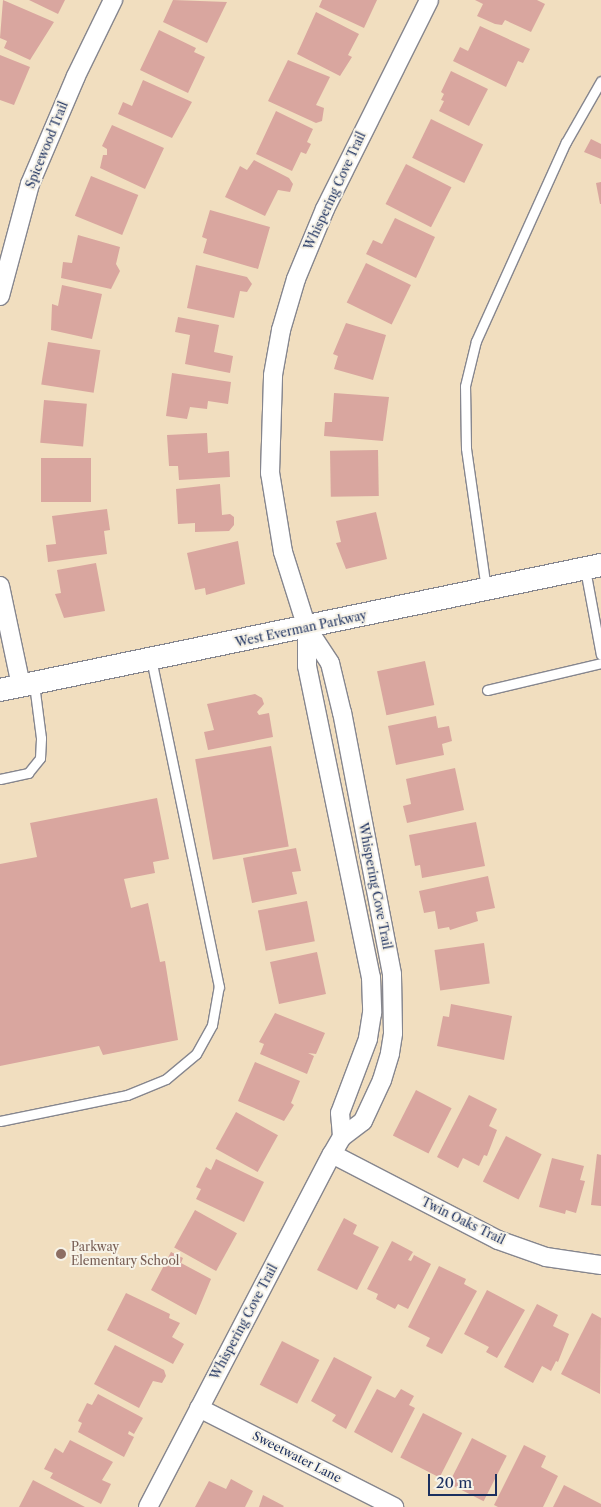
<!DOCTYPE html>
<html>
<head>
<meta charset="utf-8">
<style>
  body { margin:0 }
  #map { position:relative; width:601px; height:1507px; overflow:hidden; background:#f1debf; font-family:"Libre Caslon Text",serif }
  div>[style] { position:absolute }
  .building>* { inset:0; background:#d9a69f; transform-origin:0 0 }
  .roads { filter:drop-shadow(1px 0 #86868e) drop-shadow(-1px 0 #86868e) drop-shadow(0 1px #86868e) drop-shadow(0 -1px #86868e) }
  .service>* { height:9px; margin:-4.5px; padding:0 4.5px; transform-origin:4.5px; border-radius:4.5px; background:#fff }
  .minor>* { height:18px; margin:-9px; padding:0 9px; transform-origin:9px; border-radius:9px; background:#fff }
  .tertiary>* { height:22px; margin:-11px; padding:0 11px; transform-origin:11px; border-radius:11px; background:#fff }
  .dots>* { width:14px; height:14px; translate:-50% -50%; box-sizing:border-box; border:2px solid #f7f3e8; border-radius:50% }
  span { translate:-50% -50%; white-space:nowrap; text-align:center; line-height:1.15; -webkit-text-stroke:4px #f7f3e8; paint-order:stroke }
  .street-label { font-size:12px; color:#1b2f5e }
  .education-label { font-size:12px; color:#785e54 }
  .left { translate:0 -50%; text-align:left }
  .scale { position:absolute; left:428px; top:1474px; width:69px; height:22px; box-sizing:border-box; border:2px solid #1b2f5e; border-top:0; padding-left:6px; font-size:15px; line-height:18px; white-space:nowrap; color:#1b2f5e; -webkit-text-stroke:4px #f7f3e8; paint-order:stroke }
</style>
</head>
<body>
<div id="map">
  <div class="building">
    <i style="clip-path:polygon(3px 0,54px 22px,30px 60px,4px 48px,7px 41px,0 38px)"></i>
    <i style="clip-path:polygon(29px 0,65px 0,58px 14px)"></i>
    <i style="clip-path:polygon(173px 0,227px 2px,207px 43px,163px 22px)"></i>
    <i style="clip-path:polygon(322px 0,377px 0,364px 28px,319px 7px)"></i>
    <i style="clip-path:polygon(475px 0,537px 0,545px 4px,531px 32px,505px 20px,502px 25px,495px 24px,477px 16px,483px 4px)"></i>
    <i style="clip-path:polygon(316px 12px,359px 34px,348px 55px,352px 57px,340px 76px,297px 54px)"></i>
    <i style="clip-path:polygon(480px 26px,530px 49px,523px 63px,518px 61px,506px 87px,453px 61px,460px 47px,468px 51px)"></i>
    <i style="clip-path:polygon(159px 30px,196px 48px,194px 52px,205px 57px,188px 93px,140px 70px)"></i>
    <i style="clip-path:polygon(0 55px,30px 67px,14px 105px,0 100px)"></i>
    <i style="clip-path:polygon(288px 60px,330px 77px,316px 105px,324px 108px,322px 121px,316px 123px,268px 101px)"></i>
    <i style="clip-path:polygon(451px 71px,488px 89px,469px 126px,439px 111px,444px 101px,441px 100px,444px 94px,441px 92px)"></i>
    <i style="clip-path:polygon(143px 80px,192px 102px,172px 138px,118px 114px,123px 102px,132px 106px)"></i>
    <i style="clip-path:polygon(276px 111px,313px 129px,307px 142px,311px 144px,306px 154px,301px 152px,292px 171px,256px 154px)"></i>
    <i style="left:431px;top:119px;width:58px;height:43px;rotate:26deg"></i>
    <i style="clip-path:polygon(112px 125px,164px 148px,145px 189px,100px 168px,103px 155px,107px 155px,107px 149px,102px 146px)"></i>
    <i style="clip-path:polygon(591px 139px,601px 144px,601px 159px,584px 152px)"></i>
    <i style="clip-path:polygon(254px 160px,289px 178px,293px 184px,290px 192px,278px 190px,265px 216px,225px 197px,240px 166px,247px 170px)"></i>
    <i style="left:406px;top:164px;width:51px;height:45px;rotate:27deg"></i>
    <i style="left:91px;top:176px;width:51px;height:43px;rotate:22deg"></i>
    <i style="clip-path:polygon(601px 182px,601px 204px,600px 204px,596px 183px)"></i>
    <i style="clip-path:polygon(210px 210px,270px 227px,258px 269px,203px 253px,207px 239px,202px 237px)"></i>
    <i style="clip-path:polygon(395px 218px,435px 237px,416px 278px,366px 254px,373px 240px,382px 244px)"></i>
    <i style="clip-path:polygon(78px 235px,120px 247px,116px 264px,120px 271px,111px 289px,61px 278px,63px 262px,72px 263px)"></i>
    <i style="left:366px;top:263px;width:50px;height:44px;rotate:26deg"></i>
    <i style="clip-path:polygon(196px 265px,247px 277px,252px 284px,247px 292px,240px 291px,234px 318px,187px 308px)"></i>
    <i style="clip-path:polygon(62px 285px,102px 294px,92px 339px,51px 330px,52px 304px,58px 306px)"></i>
    <i style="clip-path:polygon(178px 317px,219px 325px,214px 352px,233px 356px,230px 373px,185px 364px,190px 335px,175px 332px)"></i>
    <i style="clip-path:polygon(346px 323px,386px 335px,373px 380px,334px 369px,338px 356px,333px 354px)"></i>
    <i style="left:48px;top:342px;width:53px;height:43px;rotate:9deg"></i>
    <i style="clip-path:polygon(172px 373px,231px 382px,228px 404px,208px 401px,207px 409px,190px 407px,187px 419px,166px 416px)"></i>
    <i style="clip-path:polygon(334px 393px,389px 397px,383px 441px,324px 436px,325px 422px,332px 422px)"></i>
    <i style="left:44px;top:400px;width:43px;height:43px;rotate:5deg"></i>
    <i style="clip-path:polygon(207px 433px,208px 453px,229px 451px,230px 477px,179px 480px,178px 466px,169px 466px,167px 435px)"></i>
    <i style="left:378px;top:450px;width:46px;height:48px;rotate:89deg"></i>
    <i style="left:41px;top:458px;width:50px;height:44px"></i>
    <i style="clip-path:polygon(220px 484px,222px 515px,230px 514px,234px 517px,234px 525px,229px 531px,195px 532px,195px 523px,178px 524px,176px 489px)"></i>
    <i style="clip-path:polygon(107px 509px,110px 530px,104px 531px,107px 554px,48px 562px,46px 545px,56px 544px,52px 516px)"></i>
    <i style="clip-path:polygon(376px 512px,387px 559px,346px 569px,336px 543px,341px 542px,336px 521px)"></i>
    <i style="clip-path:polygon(238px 541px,245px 584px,206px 595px,205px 588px,195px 590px,187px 553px)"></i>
    <i style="clip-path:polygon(96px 563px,105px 611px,64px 618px,55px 594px,61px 593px,57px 570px)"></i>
    <i style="left:425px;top:661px;width:45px;height:49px;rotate:78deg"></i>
    <i style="clip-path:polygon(255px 694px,262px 698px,264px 704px,257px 712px,259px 715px,269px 713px,273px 737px,208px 750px,204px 732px,214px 730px,207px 704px)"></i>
    <i style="clip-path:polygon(436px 716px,438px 728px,449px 726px,452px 741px,442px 744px,444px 755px,396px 765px,388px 726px)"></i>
    <i style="left:271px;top:746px;width:102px;height:77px;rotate:80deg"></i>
    <i style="clip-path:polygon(455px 768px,464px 810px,407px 823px,403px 806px,411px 804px,406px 779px)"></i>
    <i style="clip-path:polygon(157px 798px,169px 859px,153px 862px,155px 873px,124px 879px,131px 908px,148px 903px,160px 962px,165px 961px,178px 1040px,103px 1055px,99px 1046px,0 1066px,0 864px,37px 857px,30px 823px)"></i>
    <i style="clip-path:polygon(476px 822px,485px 866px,422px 878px,420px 865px,415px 866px,409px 835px)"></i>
    <i style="clip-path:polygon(296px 848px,301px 871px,292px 872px,297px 894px,252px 903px,243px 858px)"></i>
    <i style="clip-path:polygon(488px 876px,495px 908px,476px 912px,478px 921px,450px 930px,449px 927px,438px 929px,435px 911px,424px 913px,419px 891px)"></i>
    <i style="left:307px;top:901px;width:41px;height:50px;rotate:79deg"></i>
    <i style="left:484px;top:943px;width:41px;height:50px;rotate:82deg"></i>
    <i style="left:317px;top:952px;width:43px;height:48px;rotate:78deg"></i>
    <i style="clip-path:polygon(451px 1004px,512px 1016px,504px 1060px,437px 1046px,443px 1016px,449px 1017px)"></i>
    <i style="clip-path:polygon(275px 1013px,325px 1033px,316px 1054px,308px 1053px,314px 1056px,307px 1074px,260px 1054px,264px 1044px,259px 1042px)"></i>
    <i style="clip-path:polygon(255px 1062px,300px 1081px,291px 1103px,294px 1105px,284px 1121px,238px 1101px)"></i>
    <i style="left:416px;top:1090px;width:40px;height:51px;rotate:27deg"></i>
    <i style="clip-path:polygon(469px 1095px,497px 1109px,489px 1126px,497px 1130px,487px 1156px,484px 1155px,479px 1166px,463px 1158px,458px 1168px,437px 1157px)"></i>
    <i style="left:236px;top:1112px;width:48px;height:42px;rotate:29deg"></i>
    <i style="left:506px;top:1136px;width:40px;height:51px;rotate:27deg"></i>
    <i style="clip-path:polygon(597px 1154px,601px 1155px,601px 1206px,591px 1205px)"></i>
    <i style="clip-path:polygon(552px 1158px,584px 1166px,580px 1180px,585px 1181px,576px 1213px,566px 1210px,565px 1214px,539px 1207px)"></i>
    <i style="clip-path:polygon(216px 1159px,264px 1182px,244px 1222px,196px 1199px,201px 1189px,196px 1187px,206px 1167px,211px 1170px)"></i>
    <i style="left:195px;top:1210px;width:48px;height:43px;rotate:29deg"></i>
    <i style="clip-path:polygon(344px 1218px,357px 1225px,353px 1234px,379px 1247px,357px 1290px,317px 1270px)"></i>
    <i style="clip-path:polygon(392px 1241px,413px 1252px,408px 1260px,411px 1261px,414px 1255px,431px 1264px,408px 1309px,398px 1304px,395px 1309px,376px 1299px,378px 1294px,367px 1289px)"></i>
    <i style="clip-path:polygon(171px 1252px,183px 1258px,181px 1263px,211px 1279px,196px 1315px,151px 1290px)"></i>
    <i style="clip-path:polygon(439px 1266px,466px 1279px,464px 1284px,477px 1291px,442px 1354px,426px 1346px,430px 1338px,408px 1327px)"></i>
    <i style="clip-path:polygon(487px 1290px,525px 1310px,497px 1358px,486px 1352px,489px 1347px,464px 1334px)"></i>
    <i style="clip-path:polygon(126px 1293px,170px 1314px,169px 1318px,180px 1323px,172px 1337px,184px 1344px,173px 1364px,107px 1330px)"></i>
    <i style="clip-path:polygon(537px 1304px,558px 1315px,553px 1326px,569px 1334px,558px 1362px,556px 1361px,551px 1371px,542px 1366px,533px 1383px,504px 1367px)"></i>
    <i style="clip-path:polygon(592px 1313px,601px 1318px,600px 1394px,561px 1374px)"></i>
    <i style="left:282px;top:1341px;width:42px;height:49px;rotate:27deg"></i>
    <i style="clip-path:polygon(115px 1345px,164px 1370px,166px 1376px,162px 1383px,153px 1381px,139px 1408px,94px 1384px)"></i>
    <i style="clip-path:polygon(334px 1357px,372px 1377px,346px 1429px,332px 1421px,336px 1415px,311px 1401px)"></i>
    <i style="clip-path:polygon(377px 1389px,395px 1398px,401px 1389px,414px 1396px,409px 1405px,415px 1408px,392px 1453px,354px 1432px)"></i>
    <i style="clip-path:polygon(98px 1394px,143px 1418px,134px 1434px,129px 1431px,128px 1434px,134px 1437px,124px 1457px,78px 1432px,82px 1423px,78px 1421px,87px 1403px,92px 1405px)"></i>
    <i style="left:423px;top:1413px;width:44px;height:50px;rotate:27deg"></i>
    <i style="left:472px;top:1438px;width:39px;height:51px;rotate:27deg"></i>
    <i style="clip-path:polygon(70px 1440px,113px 1462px,102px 1480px,111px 1484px,101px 1504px,50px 1478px,53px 1473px,44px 1469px,55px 1448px,63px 1453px)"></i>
    <i style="clip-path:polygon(524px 1445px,546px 1456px,541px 1467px,558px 1476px,543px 1507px,498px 1507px,494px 1505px)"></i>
    <i style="clip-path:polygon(231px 1479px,253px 1491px,245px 1507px,195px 1507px,209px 1481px,226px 1489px)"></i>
    <i style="clip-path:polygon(33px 1480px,85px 1507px,19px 1507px)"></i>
    <i style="clip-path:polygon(564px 1485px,601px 1504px,601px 1507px,553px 1507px)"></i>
    <i style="clip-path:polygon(263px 1495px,284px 1506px,283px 1507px,259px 1507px)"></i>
  </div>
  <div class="roads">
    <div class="service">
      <i style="left:585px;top:569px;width:87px;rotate:79.5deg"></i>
      <i style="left:486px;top:589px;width:142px;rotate:-98.1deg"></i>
      <i style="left:466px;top:448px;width:62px;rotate:-90.9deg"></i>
      <i style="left:465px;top:386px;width:46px;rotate:-76.3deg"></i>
      <i style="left:476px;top:341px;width:218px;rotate:-65.7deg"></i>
      <i style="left:566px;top:142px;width:70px;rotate:-60.2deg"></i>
      <i style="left:487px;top:690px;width:117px;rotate:-13.3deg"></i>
      <i style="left:0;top:779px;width:29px;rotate:-12deg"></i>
      <i style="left:28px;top:773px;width:19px;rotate:-51deg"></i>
      <i style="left:40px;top:758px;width:20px;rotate:-87deg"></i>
      <i style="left:41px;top:738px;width:54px;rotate:-97.4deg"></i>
      <i style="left:0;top:1121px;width:130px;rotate:-11.6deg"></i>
      <i style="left:127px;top:1095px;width:42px;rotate:-22.3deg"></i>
      <i style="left:166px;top:1079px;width:39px;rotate:-40deg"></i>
      <i style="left:196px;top:1054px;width:33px;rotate:-61deg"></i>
      <i style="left:212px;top:1025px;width:39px;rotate:-80deg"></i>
      <i style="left:219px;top:987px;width:334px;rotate:-101.7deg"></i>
    </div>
    <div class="minor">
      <i style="left:0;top:296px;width:116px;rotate:-75deg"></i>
      <i style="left:30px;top:184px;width:117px;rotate:-66.9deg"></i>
      <i style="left:76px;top:76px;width:85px;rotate:-64deg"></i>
      <i style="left:0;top:586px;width:102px;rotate:78.1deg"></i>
      <i style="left:307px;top:628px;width:38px;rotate:90deg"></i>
      <i style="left:307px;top:666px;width:318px;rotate:78.4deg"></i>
      <i style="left:371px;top:977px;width:36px;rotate:88deg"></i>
      <i style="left:372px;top:1013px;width:26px;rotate:99deg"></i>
      <i style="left:368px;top:1039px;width:79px;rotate:110.7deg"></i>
      <i style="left:340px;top:1113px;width:24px;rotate:85deg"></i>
      <i style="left:332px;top:1154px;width:187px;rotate:27.4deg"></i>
      <i style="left:498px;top:1240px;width:51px;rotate:19.5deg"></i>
      <i style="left:546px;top:1257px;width:56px;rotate:8.3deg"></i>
      <i style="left:199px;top:1408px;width:219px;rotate:26.9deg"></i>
      <i style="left:148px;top:1507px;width:398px;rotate:-62.5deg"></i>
      <i style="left:332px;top:1154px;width:20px;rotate:-60deg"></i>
      <i style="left:342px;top:1137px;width:26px;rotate:-37deg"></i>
      <i style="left:363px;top:1121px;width:45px;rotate:-65.1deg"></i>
      <i style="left:382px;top:1080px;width:28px;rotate:-73deg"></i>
      <i style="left:390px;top:1053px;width:20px;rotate:-81deg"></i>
      <i style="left:393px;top:1033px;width:59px;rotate:-91deg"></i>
      <i style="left:392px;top:974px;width:266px;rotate:-100.8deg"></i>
      <i style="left:342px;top:713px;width:51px;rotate:-103.5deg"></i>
      <i style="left:330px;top:663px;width:42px;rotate:-123.3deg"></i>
      <i style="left:307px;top:628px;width:80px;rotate:-107.5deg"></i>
      <i style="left:283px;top:552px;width:80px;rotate:-99.3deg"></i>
      <i style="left:270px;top:473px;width:98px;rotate:-88.2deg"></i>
      <i style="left:273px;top:375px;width:46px;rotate:-79.9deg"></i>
      <i style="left:281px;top:330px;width:53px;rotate:-73.6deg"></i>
      <i style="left:296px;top:279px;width:76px;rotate:-67.5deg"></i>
      <i style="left:325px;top:209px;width:233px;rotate:-63.5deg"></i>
    </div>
    <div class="tertiary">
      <i style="left:0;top:690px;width:614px;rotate:-11.75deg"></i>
    </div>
  </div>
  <div class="dots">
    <i style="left:61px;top:1254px;background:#8d6e63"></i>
  </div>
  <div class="street-label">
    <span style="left:47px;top:145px;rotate:-68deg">Spicewood Trail</span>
    <span style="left:335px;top:191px;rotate:-65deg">Whispering Cove Trail</span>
    <span style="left:301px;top:629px;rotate:-12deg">West Everman Parkway</span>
    <span style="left:375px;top:886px;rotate:79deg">Whispering Cove Trail</span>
    <span style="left:463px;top:1221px;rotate:26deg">Twin Oaks Trail</span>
    <span style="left:244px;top:1322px;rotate:-62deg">Whispering Cove Trail</span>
    <span style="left:297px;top:1457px;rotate:27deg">Sweetwater Lane</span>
  </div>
  <div class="education-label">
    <span class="left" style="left:71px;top:1254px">Parkway<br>Elementary School</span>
  </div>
  <div class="scale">20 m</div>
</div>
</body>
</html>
